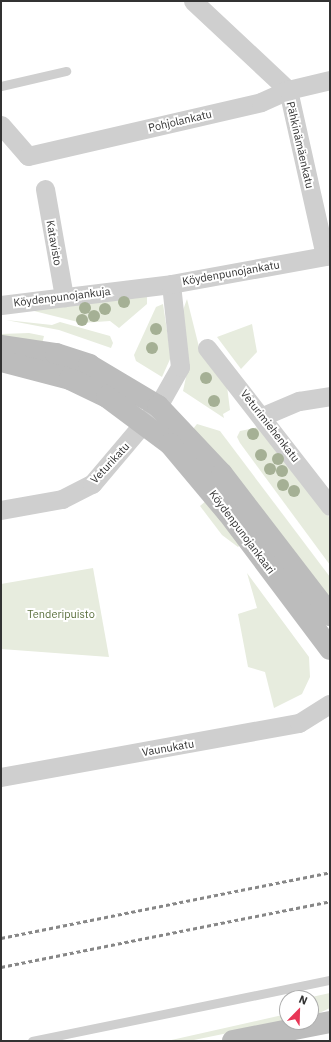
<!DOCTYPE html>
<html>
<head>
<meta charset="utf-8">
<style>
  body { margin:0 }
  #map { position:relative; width:331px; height:1042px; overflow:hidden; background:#fff; font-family:"IBM Plex Sans",sans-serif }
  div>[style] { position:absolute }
  .green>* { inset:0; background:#e7ecde }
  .service>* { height:9px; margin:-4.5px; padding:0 4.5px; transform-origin:4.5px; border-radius:4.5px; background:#cfcfcf }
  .minor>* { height:19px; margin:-9.5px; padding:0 9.5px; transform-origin:9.5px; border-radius:9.5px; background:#cfcfcf }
  .secondary>* { height:22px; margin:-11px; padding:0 11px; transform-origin:11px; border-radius:11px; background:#bcbcbc }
  .rail>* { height:3px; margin-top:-1.5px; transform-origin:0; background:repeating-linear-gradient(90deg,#878787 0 4px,transparent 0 7px) }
  .trees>* { width:12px; height:12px; margin:-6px; border-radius:50%; background:#a5b095 }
  span { translate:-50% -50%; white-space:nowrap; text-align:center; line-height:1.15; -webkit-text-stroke:4px #fff; paint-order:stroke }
  .street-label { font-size:11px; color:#323232 }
  .park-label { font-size:11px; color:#5b703e }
  .frame { position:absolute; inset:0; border:2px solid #323232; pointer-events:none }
  .north { position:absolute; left:279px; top:990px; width:40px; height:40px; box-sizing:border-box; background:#fff; border:1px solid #adadad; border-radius:50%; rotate:23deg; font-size:11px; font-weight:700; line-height:16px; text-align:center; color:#323232 }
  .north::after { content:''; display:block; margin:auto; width:14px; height:18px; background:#e83656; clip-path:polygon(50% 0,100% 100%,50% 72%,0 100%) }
</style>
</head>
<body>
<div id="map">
  <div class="green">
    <i style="clip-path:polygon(147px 293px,147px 304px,119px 328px,110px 321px,82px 323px,26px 309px)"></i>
    <i style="clip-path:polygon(187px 299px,199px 347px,227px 386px,230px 410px,223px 414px,224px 418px,183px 391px,189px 363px,182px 313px)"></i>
    <i style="clip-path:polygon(163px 304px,171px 357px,162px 377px,136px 361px,134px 355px,156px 307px)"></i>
    <i style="clip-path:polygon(6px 320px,52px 325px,60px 322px,110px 336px,113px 343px,111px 348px,59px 330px)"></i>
    <i style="clip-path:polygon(252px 324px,257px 352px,241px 369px,217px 337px)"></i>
    <i style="clip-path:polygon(29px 333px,44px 336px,42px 344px,1px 339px,1px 334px)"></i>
    <i style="clip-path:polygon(197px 424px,220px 431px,330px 577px,330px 605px,193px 429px)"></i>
    <i style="clip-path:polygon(259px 427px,330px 518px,330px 565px,240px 443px,237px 437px,240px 431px)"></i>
    <i style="clip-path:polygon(207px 500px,240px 545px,238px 547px,222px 535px,200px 506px)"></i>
    <i style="clip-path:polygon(93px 568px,109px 657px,1px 649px,1px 584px)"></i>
    <i style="clip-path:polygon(247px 573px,309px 657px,310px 677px,302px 694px,274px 708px,265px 672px,248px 667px,238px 614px,257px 608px)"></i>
    <i style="clip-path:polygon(330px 993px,330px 1008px,311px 1017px,311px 998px,307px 998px)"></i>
    <i style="clip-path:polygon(287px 1014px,287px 1021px,189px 1041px,167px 1041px)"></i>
  </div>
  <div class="service">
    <i style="left:1px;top:86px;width:67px;rotate:-13deg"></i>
    <i style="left:32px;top:1041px;width:304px;rotate:-11.6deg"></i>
  </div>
  <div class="minor">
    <i style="left:193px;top:1px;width:130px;rotate:43.1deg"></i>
    <i style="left:288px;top:90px;width:170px;rotate:77.4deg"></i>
    <i style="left:1px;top:125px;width:41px;rotate:48.9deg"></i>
    <i style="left:28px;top:156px;width:239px;rotate:-13deg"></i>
    <i style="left:261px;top:102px;width:30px;rotate:-24deg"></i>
    <i style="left:288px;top:90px;width:43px;rotate:-13.4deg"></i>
    <i style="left:45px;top:189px;width:110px;rotate:80deg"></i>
    <i style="left:1px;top:305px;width:171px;rotate:-7deg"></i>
    <i style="left:207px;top:348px;width:200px;rotate:52.1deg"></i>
    <i style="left:263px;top:416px;width:39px;rotate:-23deg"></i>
    <i style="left:299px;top:401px;width:31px;rotate:-9deg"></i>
    <i style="left:1px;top:510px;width:62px;rotate:-10.2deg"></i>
    <i style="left:62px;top:499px;width:34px;rotate:-27deg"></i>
    <i style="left:92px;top:484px;width:102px;rotate:-49.8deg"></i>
    <i style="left:158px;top:406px;width:45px;rotate:-60.6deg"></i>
    <i style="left:180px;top:367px;width:83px;rotate:-96.2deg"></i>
    <i style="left:171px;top:284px;width:162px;rotate:-10.3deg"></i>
    <i style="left:1px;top:777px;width:303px;rotate:-10.3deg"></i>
    <i style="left:299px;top:723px;width:36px;rotate:-32deg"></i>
  </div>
  <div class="secondary">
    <i style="left:1px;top:346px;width:56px;rotate:8.3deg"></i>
    <i style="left:56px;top:354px;width:35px;rotate:18deg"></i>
    <i style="left:89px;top:365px;width:80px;rotate:30.7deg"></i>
    <i style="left:158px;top:406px;width:93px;rotate:46.7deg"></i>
    <i style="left:222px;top:474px;width:178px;rotate:52.5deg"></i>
    <i style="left:1px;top:361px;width:71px;rotate:14.6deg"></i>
    <i style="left:70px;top:379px;width:41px;rotate:25.9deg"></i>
    <i style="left:107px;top:397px;width:79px;rotate:36.7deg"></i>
    <i style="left:170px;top:444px;width:90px;rotate:50deg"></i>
    <i style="left:228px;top:513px;width:170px;rotate:53.1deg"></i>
    <i style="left:233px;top:1041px;width:99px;rotate:-11.1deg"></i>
  </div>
  <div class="rail">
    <i style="left:1px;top:938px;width:336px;rotate:-11.3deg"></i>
    <i style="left:1px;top:967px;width:336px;rotate:-11.3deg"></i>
  </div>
  <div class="trees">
    <i style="left:124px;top:302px"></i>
    <i style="left:85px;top:308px"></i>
    <i style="left:105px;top:309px"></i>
    <i style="left:94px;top:316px"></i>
    <i style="left:82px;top:320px"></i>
    <i style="left:156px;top:329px"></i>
    <i style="left:152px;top:348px"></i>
    <i style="left:206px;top:378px"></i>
    <i style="left:214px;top:401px"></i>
    <i style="left:253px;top:434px"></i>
    <i style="left:261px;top:455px"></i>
    <i style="left:278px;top:459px"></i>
    <i style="left:270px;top:469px"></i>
    <i style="left:282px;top:471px"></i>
    <i style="left:283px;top:485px"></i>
    <i style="left:294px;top:491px"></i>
  </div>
  <div class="street-label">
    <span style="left:180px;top:121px;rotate:-13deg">Pohjolankatu</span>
    <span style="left:300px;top:145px;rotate:77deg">Pähkinämäenkatu</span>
    <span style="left:54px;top:243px;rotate:80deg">Katavisto</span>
    <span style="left:231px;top:273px;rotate:-10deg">Köydenpunojankatu</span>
    <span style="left:62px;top:297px;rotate:-7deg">Köydenpunojankuja</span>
    <span style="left:270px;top:426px;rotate:52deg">Veturimiehenkatu</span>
    <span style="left:110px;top:463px;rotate:-47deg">Veturikatu</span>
    <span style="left:242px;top:532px;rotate:53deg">Köydenpunojankaari</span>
    <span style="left:168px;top:748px;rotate:-10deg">Vaunukatu</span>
  </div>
  <div class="park-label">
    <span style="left:61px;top:614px">Tenderipuisto</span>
  </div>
  <div class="frame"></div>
  <div class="north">N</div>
</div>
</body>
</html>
